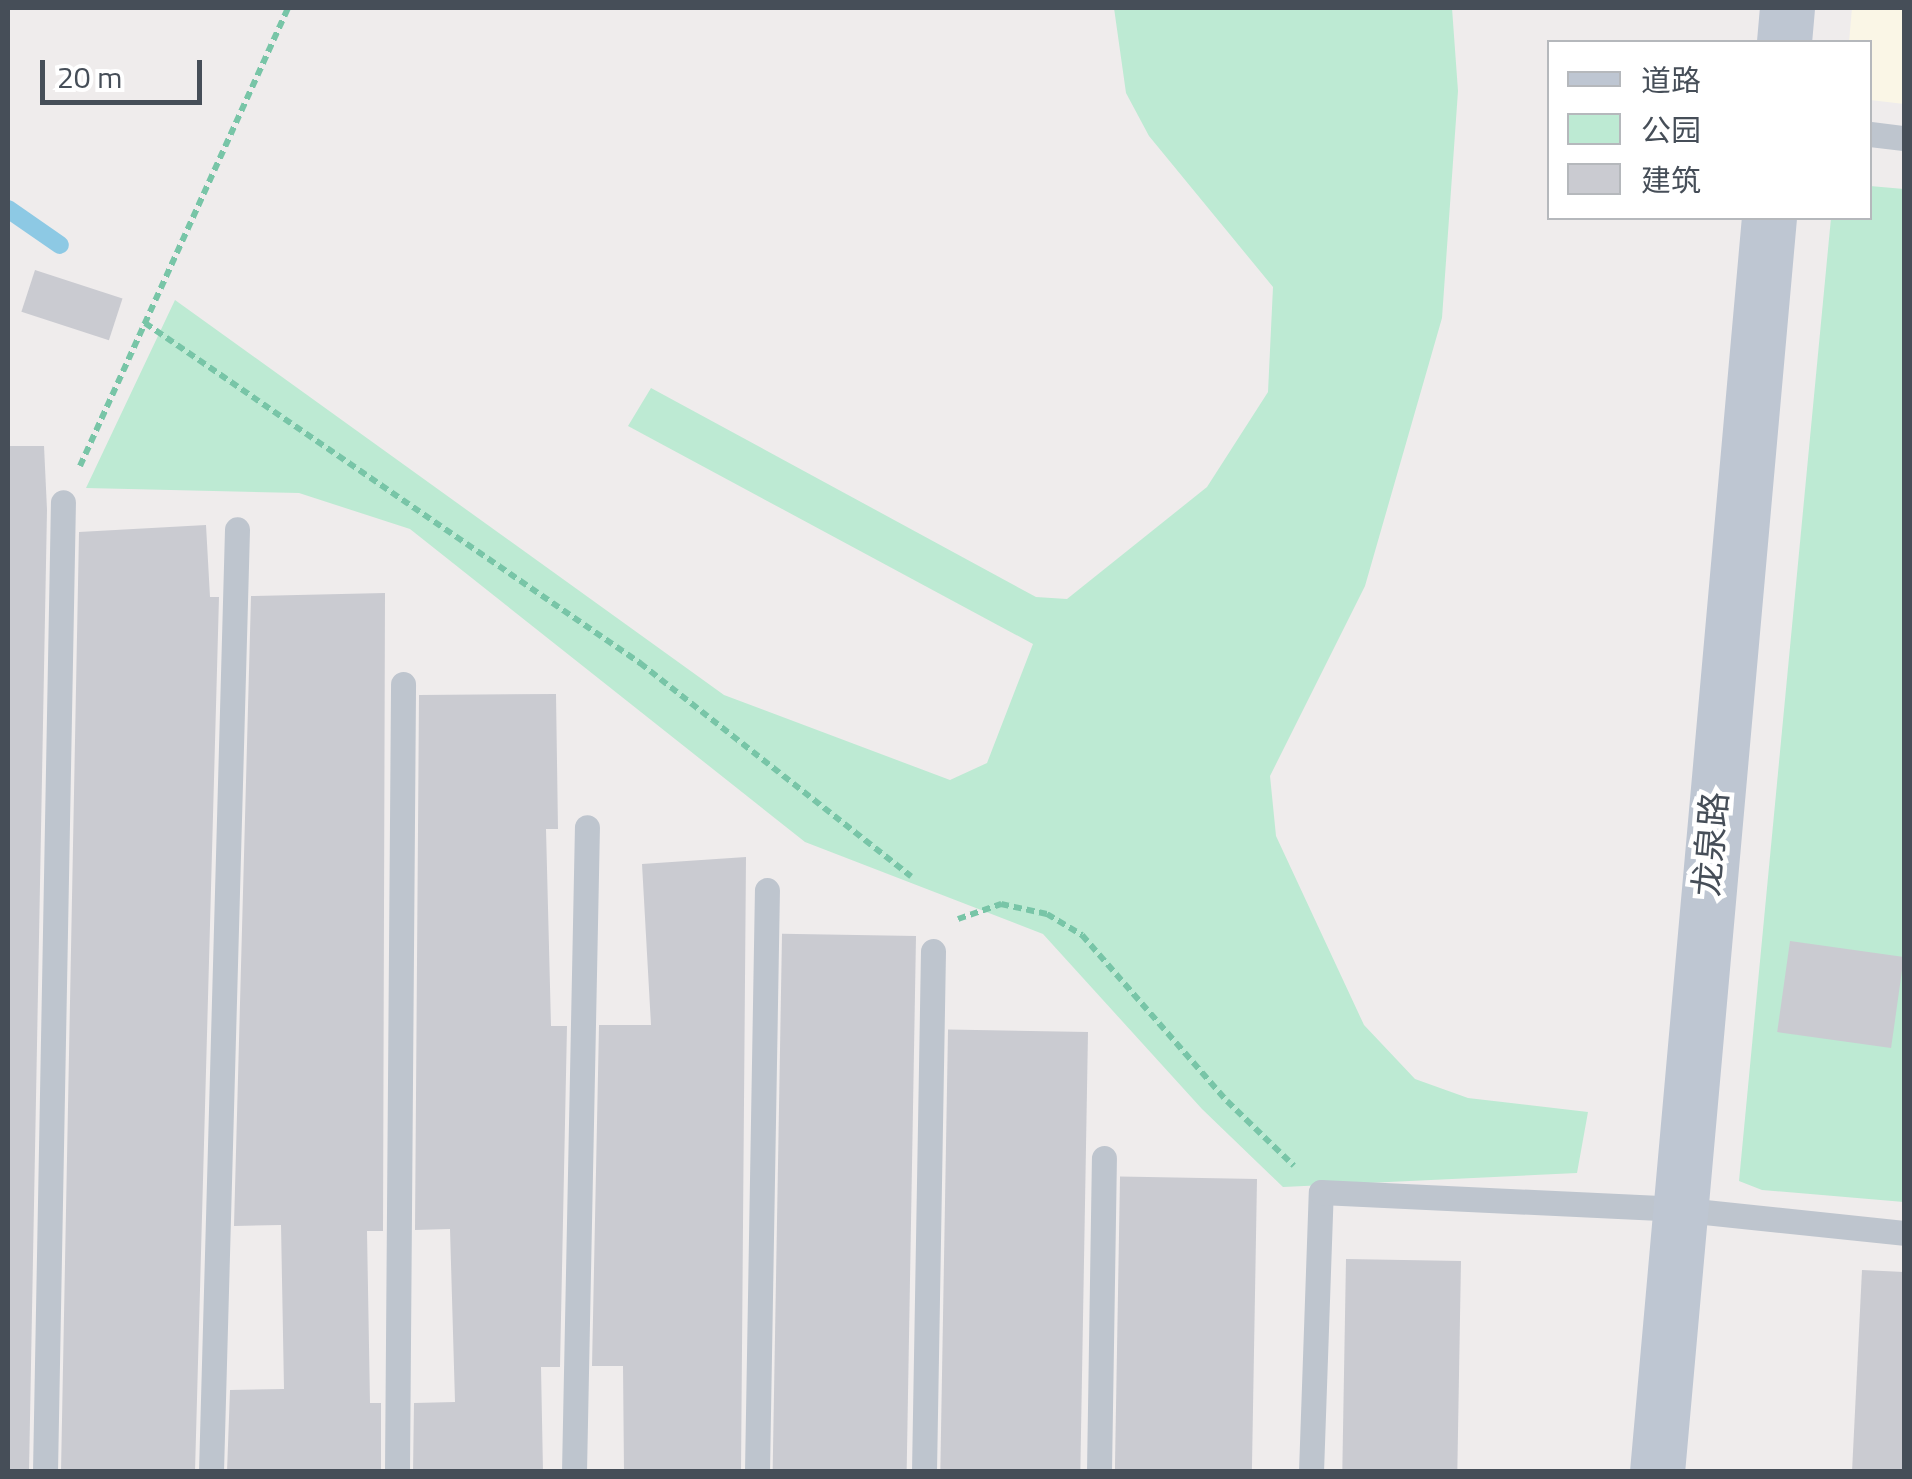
<!DOCTYPE html>
<html>
<head>
<meta charset="utf-8">
<style>
  body { margin:0 }
  #map { position:relative; width:1912px; height:1479px; overflow:hidden; background:#efecec; font-family:"Titillium Web","Noto Sans SC",sans-serif }
  div>[style] { position:absolute }
  .commercial>* { inset:0; background:#faf6e6 }
  .green>* { inset:0; background:#bdead3 }
  .stream>* { height:18px; margin:-9px; padding:0 9px; transform-origin:9px; border-radius:9px; background:#8dc9e4 }
  .building>* { inset:0; background:#cacbd1; transform-origin:0 0 }
  .path>* { height:6px; margin-top:-3px; transform-origin:0; background:repeating-linear-gradient(90deg,#78c5a7 0 8px,transparent 0 13px) }
  .lane>* { height:25px; margin:-12.5px; padding:0 12.5px; transform-origin:12.5px; border-radius:12.5px; background:#bec5ce }
  .secondary>* { height:55px; margin:-27.5px; padding:0 27.5px; transform-origin:27.5px; border-radius:27.5px; background:#bec6d2 }
  span { translate:-50% -50%; white-space:nowrap; text-align:center; line-height:1.15; -webkit-text-stroke:9px #fff; paint-order:stroke }
  .street-label { font-size:35px; color:#464e58 }
  .frame { position:absolute; inset:0; border:10px solid #464e58; pointer-events:none }
  .legend { position:absolute; left:1547px; top:40px; width:325px; height:180px; box-sizing:border-box; background:#fff; border:2px solid #b5b8bc; margin:0; padding:12px 18px; list-style:none; font-size:30px; color:#464e58 }
  .legend li { display:flex; align-items:center; gap:20px; height:50px }
  .legend b { width:50px; border:2px solid #b5b8bc }
  .scale { position:absolute; left:40px; top:60px; width:162px; height:45px; box-sizing:border-box; border:5px solid #464e58; border-top:0; padding-left:12px; font-size:30px; line-height:35px; white-space:nowrap; color:#464e58; -webkit-text-stroke:8px #fff; paint-order:stroke }
</style>
</head>
<body>
<div id="map">
  <div class="commercial">
    <i style="clip-path:polygon(1852px 8px,1904px 8px,1904px 104px,1870px 100px,1870px 42px,1849px 42px)"></i>
  </div>
  <div class="green">
    <i style="clip-path:polygon(1114px 8px,1452px 8px,1458px 91px,1442px 318px,1365px 586px,1270px 776px,1276px 836px,1364px 1025px,1415px 1079px,1468px 1098px,1588px 1112px,1577px 1173px,1283px 1187px,1202px 1109px,1043px 934px,805px 842px,410px 529px,299px 493px,86px 488px,175px 300px,724px 695px,950px 780px,987px 763px,1033px 644px,628px 426px,651px 388px,1036px 597px,1067px 599px,1207px 487px,1268px 392px,1273px 287px,1149px 136px,1126px 93px)"></i>
    <i style="clip-path:polygon(1870px 186px,1904px 189px,1904px 1202px,1762px 1190px,1739px 1181px,1831px 218px,1870px 218px)"></i>
  </div>
  <div class="stream">
    <i style="left:8px;top:209px;width:63px;rotate:34.7deg"></i>
  </div>
  <div class="building">
    <i style="left:35px;top:270px;width:92px;height:44px;rotate:18deg"></i>
    <i style="clip-path:polygon(8px 446px,44px 446px,47px 510px,29px 1472px,8px 1472px)"></i>
    <i style="clip-path:polygon(206px 525px,210px 597px,219px 597px,195px 1472px,61px 1472px,79px 532px)"></i>
    <i style="clip-path:polygon(385px 593px,383px 1231px,367px 1231px,370px 1403px,381px 1403px,381px 1472px,227px 1472px,230px 1390px,284px 1389px,281px 1225px,234px 1226px,251px 596px)"></i>
    <i style="clip-path:polygon(556px 694px,558px 829px,546px 829px,551px 1026px,567px 1026px,560px 1367px,541px 1367px,543px 1472px,413px 1472px,414px 1403px,455px 1402px,450px 1229px,415px 1230px,419px 695px)"></i>
    <i style="clip-path:polygon(746px 857px,741px 1472px,624px 1472px,623px 1366px,592px 1366px,599px 1025px,651px 1025px,642px 864px)"></i>
    <i style="left:916px;top:936px;width:536px;height:134px;rotate:91deg"></i>
    <i style="left:1790px;top:941px;width:115px;height:92px;rotate:8deg"></i>
    <i style="left:1088px;top:1032px;width:440px;height:140px;rotate:91deg"></i>
    <i style="left:1257px;top:1179px;width:293px;height:137px;rotate:91deg"></i>
    <i style="left:1346px;top:1259px;width:115px;height:213px;rotate:1deg"></i>
    <i style="clip-path:polygon(1862px 1270px,1904px 1272px,1904px 1472px,1852px 1472px)"></i>
  </div>
  <div class="path">
    <i style="left:145px;top:323px;width:601px;rotate:34.48deg"></i>
    <i style="left:640px;top:663px;width:345px;rotate:38.2deg"></i>
    <i style="left:80px;top:466px;width:503px;rotate:-65.57deg"></i>
    <i style="left:958px;top:919px;width:46px;rotate:-19.2deg"></i>
    <i style="left:1001px;top:904px;width:47px;rotate:12.3deg"></i>
    <i style="left:1047px;top:914px;width:41px;rotate:31deg"></i>
    <i style="left:1082px;top:935px;width:220px;rotate:48.9deg"></i>
    <i style="left:1227px;top:1101px;width:93px;rotate:44.1deg"></i>
  </div>
  <div class="lane">
    <i style="left:1870px;top:134px;width:34px;rotate:7deg"></i>
    <i style="left:45px;top:1472px;width:970px;rotate:-88.94deg"></i>
    <i style="left:211px;top:1472px;width:943px;rotate:-88.42deg"></i>
    <i style="left:397px;top:1472px;width:788px;rotate:-89.56deg"></i>
    <i style="left:574px;top:1472px;width:645px;rotate:-88.85deg"></i>
    <i style="left:757px;top:1472px;width:582px;rotate:-89.02deg"></i>
    <i style="left:924px;top:1472px;width:521px;rotate:-89.01deg"></i>
    <i style="left:1099px;top:1472px;width:314px;rotate:-89.1deg"></i>
    <i style="left:1311px;top:1472px;width:280px;rotate:-88deg"></i>
    <i style="left:1321px;top:1192px;width:355px;rotate:2.7deg"></i>
    <i style="left:1676px;top:1209px;width:229px;rotate:6deg"></i>
  </div>
  <div class="secondary">
    <i style="left:1784px;top:42px;width:34px;rotate:-85deg"></i>
    <i style="left:1657px;top:1472px;width:1259px;rotate:-84.9deg"></i>
  </div>
  <div class="street-label">
    <span style="left:1710px;top:844px;rotate:-85deg">龙泉路</span>
  </div>
  <div class="frame"></div>
  <ul class="legend">
  <li><b style="height:12px;background:#bec6d2"></b>道路</li>
  <li><b style="height:28px;background:#bdead3"></b>公园</li>
  <li><b style="height:28px;background:#cacbd1"></b>建筑</li>
  </ul>
  <div class="scale">20 m</div>
</div>
</body>
</html>
